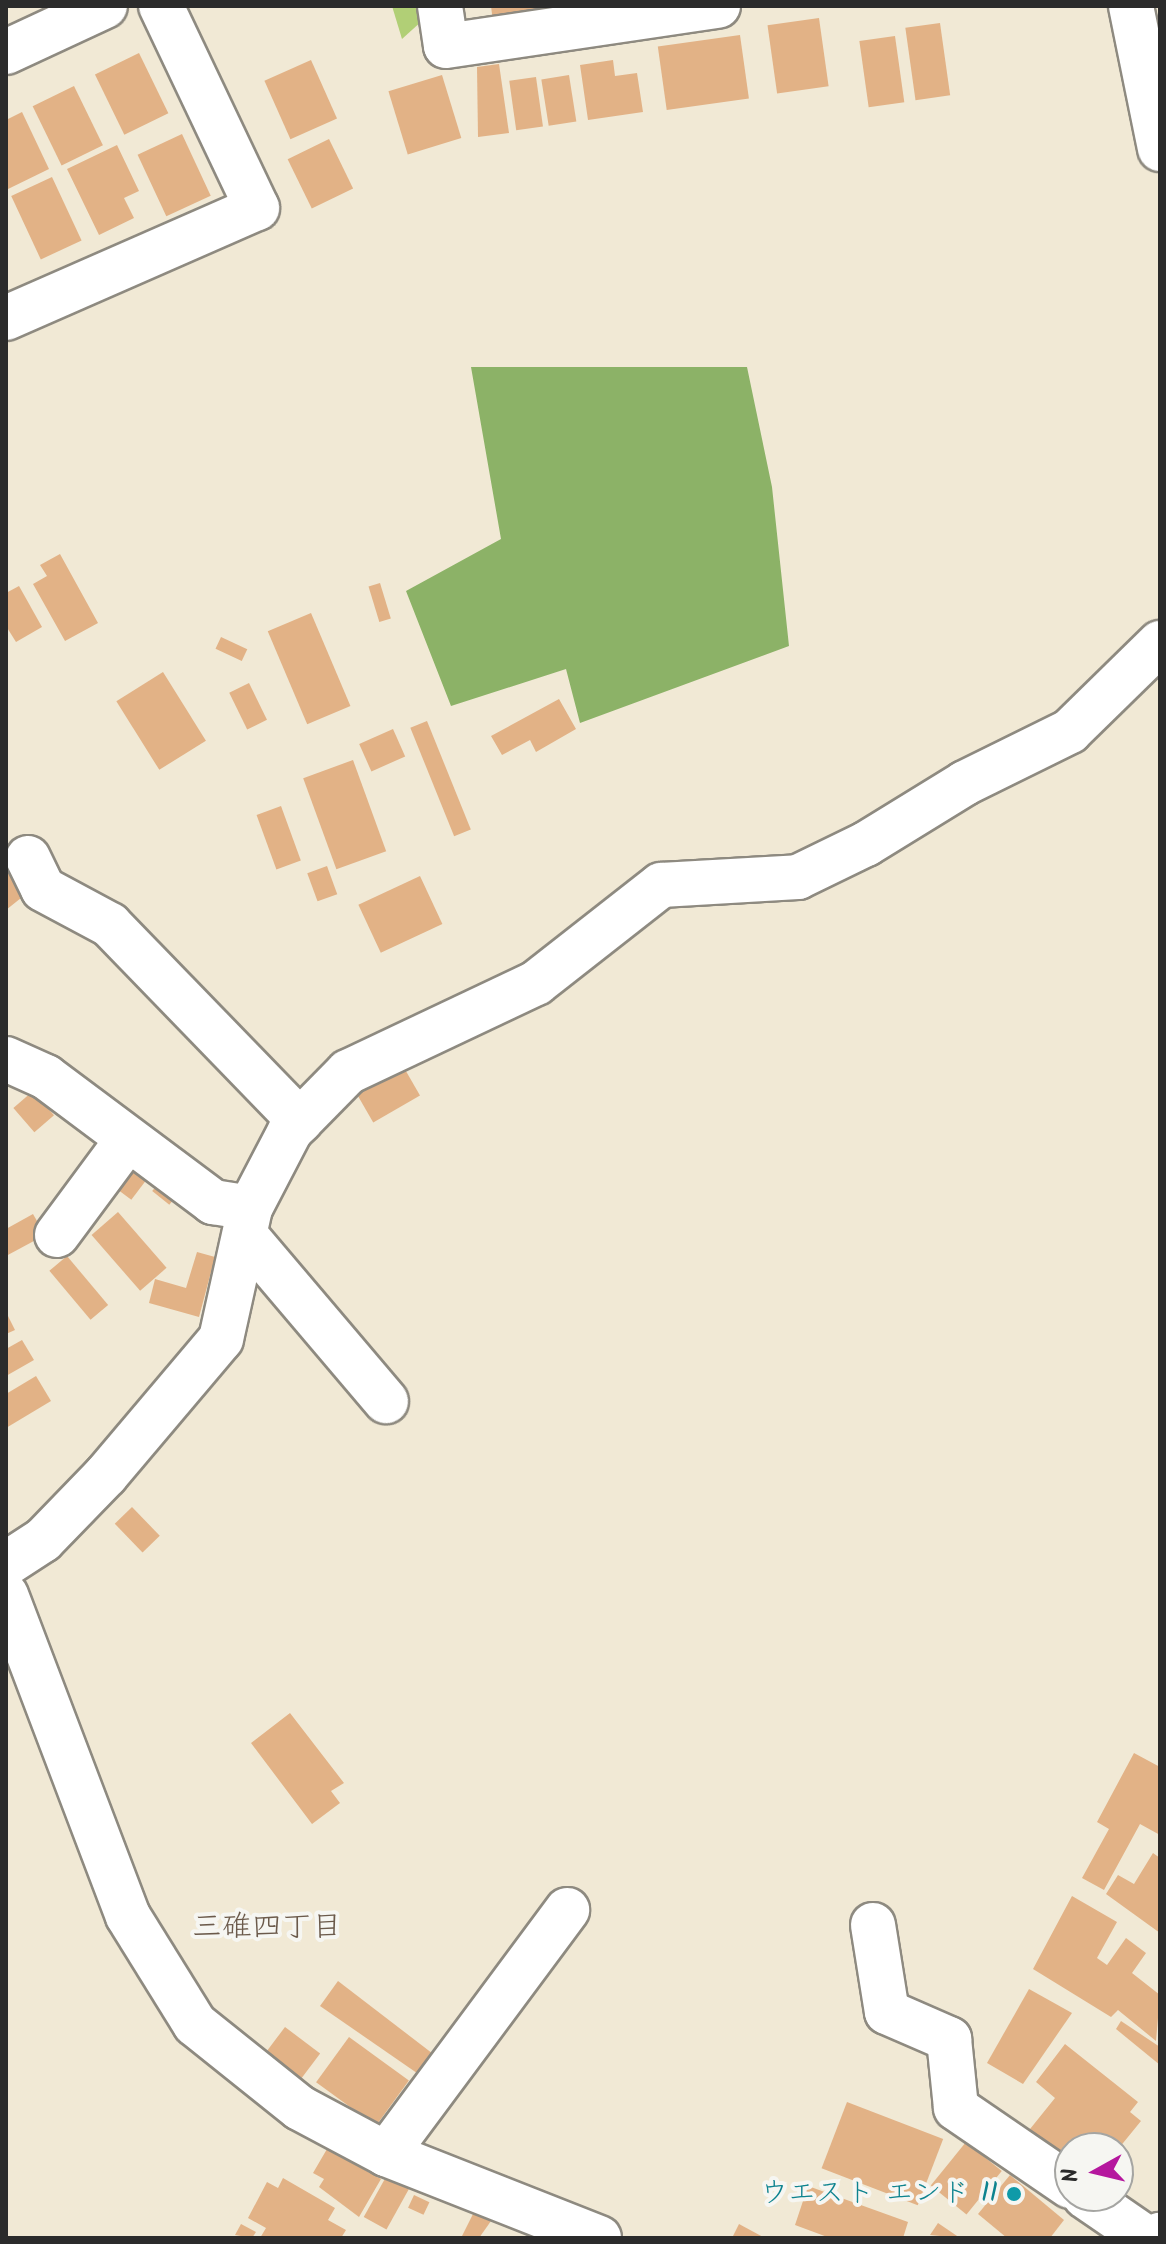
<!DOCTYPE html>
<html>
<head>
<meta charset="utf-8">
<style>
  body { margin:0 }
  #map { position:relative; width:1166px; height:2244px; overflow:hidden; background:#f1e9d5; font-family:Kalam,"Klee One",sans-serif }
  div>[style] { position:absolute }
  .green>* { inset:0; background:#b1cf76 }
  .forest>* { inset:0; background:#8cb267 }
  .building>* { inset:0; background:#e2b286; transform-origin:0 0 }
  .roads { filter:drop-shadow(2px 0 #8e8a80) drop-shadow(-2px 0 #8e8a80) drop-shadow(0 2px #8e8a80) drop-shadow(0 -2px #8e8a80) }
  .minor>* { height:44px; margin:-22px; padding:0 22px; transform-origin:22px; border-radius:22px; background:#fff }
  .major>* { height:44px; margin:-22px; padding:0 22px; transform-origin:22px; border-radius:22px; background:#fff }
  .dots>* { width:22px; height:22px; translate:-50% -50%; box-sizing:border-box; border:4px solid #f6f6f2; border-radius:50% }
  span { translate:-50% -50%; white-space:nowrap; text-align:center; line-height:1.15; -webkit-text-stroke:8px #f6f6f2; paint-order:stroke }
  .culture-label { font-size:28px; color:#0d838f }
  .right { translate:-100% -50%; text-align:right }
  .neighbourhood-label { font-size:30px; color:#6b5a4b }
  .frame { position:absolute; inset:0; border:8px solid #2b2b2b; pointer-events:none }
  .north { position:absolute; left:1054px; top:2132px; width:80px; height:80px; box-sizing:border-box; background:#f6f6f2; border:2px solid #a5a5a2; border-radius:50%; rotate:262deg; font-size:22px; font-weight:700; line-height:32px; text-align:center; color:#2b2b2b }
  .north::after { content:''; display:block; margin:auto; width:28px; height:36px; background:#b5179e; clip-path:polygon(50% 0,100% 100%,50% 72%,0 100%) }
</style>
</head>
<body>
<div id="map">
  <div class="green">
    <i style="clip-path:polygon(392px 6px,420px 6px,423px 20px,402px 39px)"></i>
  </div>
  <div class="forest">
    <i style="clip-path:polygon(471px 367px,747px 367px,772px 487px,789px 646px,580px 723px,566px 669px,451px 706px,406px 591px,501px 539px)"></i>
  </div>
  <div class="building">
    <i style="clip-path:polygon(491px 6px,536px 6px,537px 16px,493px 22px)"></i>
    <i style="left:819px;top:18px;width:69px;height:52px;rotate:82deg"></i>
    <i style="left:940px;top:23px;width:73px;height:35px;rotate:82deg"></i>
    <i style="left:740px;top:35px;width:64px;height:83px;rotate:82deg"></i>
    <i style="left:895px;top:36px;width:67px;height:36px;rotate:82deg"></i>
    <i style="left:139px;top:53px;width:67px;height:49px;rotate:64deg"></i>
    <i style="left:311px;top:60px;width:64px;height:51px;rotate:66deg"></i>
    <i style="clip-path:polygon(613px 60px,615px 76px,637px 73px,643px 112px,588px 120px,580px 65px)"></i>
    <i style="clip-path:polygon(499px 64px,509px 133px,478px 137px,477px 67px)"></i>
    <i style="left:442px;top:75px;width:66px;height:56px;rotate:73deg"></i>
    <i style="left:569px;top:75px;width:47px;height:28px;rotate:81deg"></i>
    <i style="left:536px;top:77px;width:50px;height:27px;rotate:82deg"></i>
    <i style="left:74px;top:86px;width:66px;height:46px;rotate:64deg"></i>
    <i style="clip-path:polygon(22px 112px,49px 169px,6px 190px,6px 120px)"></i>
    <i style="left:182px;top:134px;width:68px;height:49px;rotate:65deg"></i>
    <i style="left:329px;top:139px;width:55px;height:46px;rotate:64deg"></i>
    <i style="clip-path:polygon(117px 145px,139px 191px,124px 198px,134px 218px,99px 235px,67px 169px)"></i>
    <i style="left:52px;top:177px;width:70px;height:45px;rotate:65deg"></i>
    <i style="clip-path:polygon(60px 554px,98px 623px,65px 641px,33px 584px,47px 576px,40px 565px)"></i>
    <i style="left:380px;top:583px;width:37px;height:12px;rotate:73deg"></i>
    <i style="clip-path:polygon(19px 586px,42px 627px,16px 642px,6px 626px,6px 593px)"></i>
    <i style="left:311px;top:613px;width:101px;height:47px;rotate:67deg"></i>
    <i style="left:221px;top:637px;width:29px;height:13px;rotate:25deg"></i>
    <i style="left:163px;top:672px;width:81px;height:55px;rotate:58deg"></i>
    <i style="left:249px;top:683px;width:41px;height:22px;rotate:64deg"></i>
    <i style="clip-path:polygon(559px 699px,576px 729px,536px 752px,530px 740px,502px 755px,491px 736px)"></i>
    <i style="left:427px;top:721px;width:117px;height:18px;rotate:68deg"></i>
    <i style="left:393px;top:729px;width:30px;height:37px;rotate:66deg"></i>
    <i style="left:353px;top:760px;width:97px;height:53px;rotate:70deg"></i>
    <i style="left:281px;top:806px;width:58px;height:26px;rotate:70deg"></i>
    <i style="left:327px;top:866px;width:30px;height:21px;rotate:70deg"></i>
    <i style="clip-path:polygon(6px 869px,26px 894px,6px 910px)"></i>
    <i style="left:420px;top:876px;width:53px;height:68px;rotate:65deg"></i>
    <i style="left:403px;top:1066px;width:34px;height:54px;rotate:60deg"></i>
    <i style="left:33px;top:1091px;width:32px;height:26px;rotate:49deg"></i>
    <i style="left:135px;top:1160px;width:21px;height:34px;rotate:37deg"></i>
    <i style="left:161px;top:1180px;width:22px;height:14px;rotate:39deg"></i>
    <i style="left:118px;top:1212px;width:74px;height:35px;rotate:49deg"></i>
    <i style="clip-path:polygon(33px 1214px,45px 1235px,6px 1256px,6px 1229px)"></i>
    <i style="clip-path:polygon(197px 1252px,215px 1257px,199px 1317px,149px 1303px,155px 1279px,186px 1288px)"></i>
    <i style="left:67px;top:1256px;width:64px;height:23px;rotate:50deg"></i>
    <i style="clip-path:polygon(6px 1312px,15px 1330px,6px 1334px)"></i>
    <i style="clip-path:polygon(22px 1340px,34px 1360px,6px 1376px,6px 1349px)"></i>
    <i style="clip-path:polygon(36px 1376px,51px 1401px,6px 1428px,6px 1394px)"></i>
    <i style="left:132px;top:1507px;width:40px;height:24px;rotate:46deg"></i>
    <i style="clip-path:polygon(290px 1713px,344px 1783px,331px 1791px,340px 1803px,312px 1824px,251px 1743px)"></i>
    <i style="clip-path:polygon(1134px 1753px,1160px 1767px,1160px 1835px,1140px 1824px,1104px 1890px,1082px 1878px,1109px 1829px,1097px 1822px)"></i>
    <i style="clip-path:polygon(1153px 1853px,1160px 1858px,1160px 1933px,1106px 1894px,1118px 1875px,1134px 1884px)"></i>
    <i style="clip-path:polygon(1072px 1896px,1117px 1922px,1097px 1958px,1107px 1965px,1126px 1938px,1146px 1953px,1132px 1973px,1160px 1995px,1156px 2041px,1118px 2010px,1111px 2017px,1033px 1969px)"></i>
    <i style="clip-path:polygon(338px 1981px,441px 2060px,427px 2080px,320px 2006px)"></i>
    <i style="clip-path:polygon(1029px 1989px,1072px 2013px,1023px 2084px,987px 2063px)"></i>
    <i style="clip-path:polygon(1121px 2021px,1160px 2047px,1160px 2065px,1116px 2029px)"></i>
    <i style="left:285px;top:2027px;width:44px;height:41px;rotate:37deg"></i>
    <i style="left:349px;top:2037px;width:74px;height:56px;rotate:36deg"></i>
    <i style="clip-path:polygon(1065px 2044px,1138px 2102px,1130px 2112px,1141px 2121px,1119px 2148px,1070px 2148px,1070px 2169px,1026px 2134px,1055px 2098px,1036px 2082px)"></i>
    <i style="left:847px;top:2102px;width:103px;height:71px;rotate:21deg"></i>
    <i style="left:966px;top:2142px;width:46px;height:56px;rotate:39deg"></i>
    <i style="clip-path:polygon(327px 2149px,381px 2179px,359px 2217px,319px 2187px,324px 2179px,313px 2173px)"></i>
    <i style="left:387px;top:2175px;width:26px;height:48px;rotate:29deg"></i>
    <i style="clip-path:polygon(1010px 2175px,1064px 2220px,1050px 2238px,1007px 2238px,978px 2214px)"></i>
    <i style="clip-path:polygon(283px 2178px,335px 2208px,328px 2220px,346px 2230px,341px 2238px,260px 2238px,266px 2228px,248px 2218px,267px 2182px,278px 2188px)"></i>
    <i style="clip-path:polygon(808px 2186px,908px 2222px,903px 2238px,830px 2238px,795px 2225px)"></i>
    <i style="left:414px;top:2195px;width:17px;height:14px;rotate:25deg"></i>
    <i style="clip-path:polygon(475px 2210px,491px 2221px,479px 2238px,461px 2238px)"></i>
    <i style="clip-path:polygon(938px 2223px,960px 2238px,930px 2235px)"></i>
    <i style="clip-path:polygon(241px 2224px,256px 2232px,252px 2238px,235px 2235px)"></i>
    <i style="clip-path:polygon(739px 2224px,765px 2238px,732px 2238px)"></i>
  </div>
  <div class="roads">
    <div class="minor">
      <i style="left:440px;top:6px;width:40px;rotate:81.5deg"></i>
      <i style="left:446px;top:46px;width:275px;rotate:-8.4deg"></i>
      <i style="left:6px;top:52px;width:109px;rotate:-24.9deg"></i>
      <i style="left:6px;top:318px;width:274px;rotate:-23.7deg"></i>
      <i style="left:257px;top:208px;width:224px;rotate:-115.4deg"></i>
      <i style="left:28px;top:858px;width:34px;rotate:64deg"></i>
      <i style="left:43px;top:889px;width:76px;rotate:28.2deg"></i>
      <i style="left:110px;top:925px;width:273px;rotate:45.9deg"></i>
      <i style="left:6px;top:1059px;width:44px;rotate:24.2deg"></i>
      <i style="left:46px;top:1077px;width:209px;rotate:36.8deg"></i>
      <i style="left:213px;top:1202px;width:37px;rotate:9deg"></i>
      <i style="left:57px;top:1235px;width:119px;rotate:-53.5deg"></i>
      <i style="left:245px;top:1235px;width:218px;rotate:49.7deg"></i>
      <i style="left:6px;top:1564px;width:44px;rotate:-33deg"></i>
      <i style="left:43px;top:1540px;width:91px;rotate:-45.9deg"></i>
      <i style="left:106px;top:1475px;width:178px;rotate:-49.8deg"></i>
      <i style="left:221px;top:1339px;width:134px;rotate:-77.5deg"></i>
      <i style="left:250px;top:1208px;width:87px;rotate:-62.5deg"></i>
      <i style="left:290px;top:1131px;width:83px;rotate:-45.5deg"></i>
      <i style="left:348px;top:1072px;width:208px;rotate:-25.3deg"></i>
      <i style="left:536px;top:983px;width:159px;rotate:-38.1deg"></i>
      <i style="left:661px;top:885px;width:137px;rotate:-3.3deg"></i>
      <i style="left:798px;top:877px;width:76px;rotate:-25.9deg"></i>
      <i style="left:866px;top:844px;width:116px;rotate:-31.6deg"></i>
      <i style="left:965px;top:783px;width:117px;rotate:-26.3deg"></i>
      <i style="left:1070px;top:731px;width:126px;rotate:-44.4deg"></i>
      <i style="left:6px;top:1595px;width:343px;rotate:69.2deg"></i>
      <i style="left:128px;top:1916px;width:127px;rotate:58.2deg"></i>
      <i style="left:195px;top:2024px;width:134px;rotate:38.7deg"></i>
      <i style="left:300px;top:2108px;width:98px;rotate:28.1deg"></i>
      <i style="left:386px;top:2154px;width:229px;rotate:21.5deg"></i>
      <i style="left:873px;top:1925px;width:88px;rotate:80.9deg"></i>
      <i style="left:887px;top:2012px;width:68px;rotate:23.5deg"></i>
      <i style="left:949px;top:2039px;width:69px;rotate:84.2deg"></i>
      <i style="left:956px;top:2108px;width:138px;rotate:34.4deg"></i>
      <i style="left:386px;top:2154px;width:304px;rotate:-53.4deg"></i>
      <i style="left:1085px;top:2196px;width:74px;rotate:34.5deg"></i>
    </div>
    <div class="major">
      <i style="left:1131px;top:6px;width:146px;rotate:78.5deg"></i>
      <i style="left:1158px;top:2238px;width:4px;rotate:-56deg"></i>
    </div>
  </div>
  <div class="dots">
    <i style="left:1014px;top:2194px;background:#0f9aa8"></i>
  </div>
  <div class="culture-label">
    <span class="right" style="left:998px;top:2194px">ウエスト エンド II</span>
  </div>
  <div class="neighbourhood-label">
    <span style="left:267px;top:1928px">三碓四丁目</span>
  </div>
  <div class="frame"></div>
  <div class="north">N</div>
</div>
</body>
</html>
